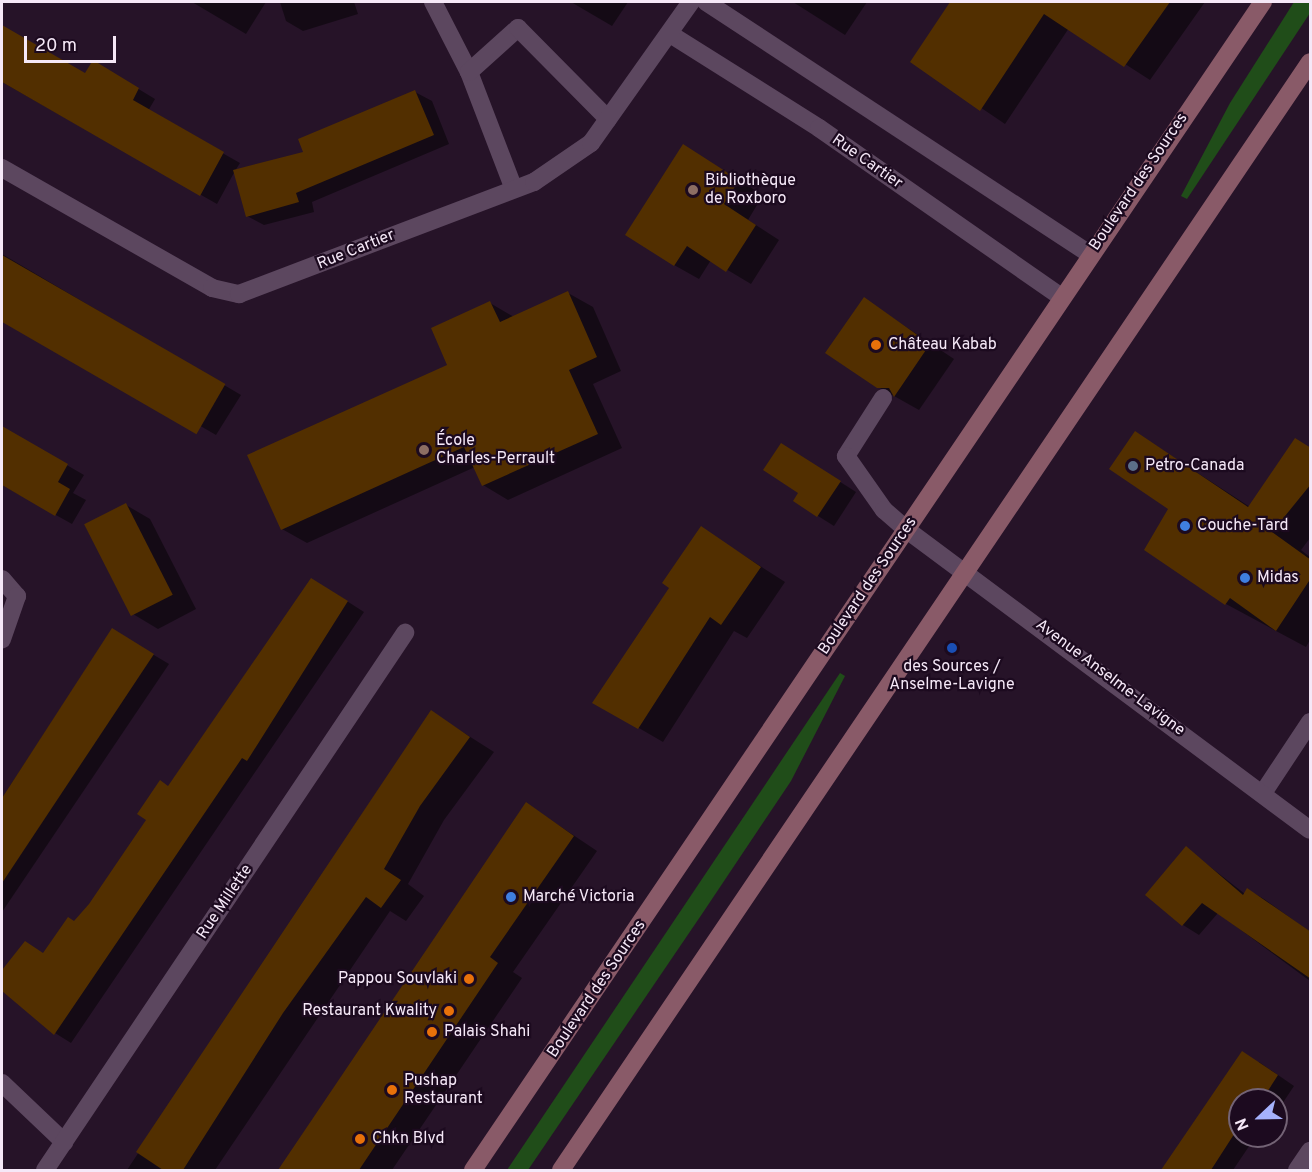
<!DOCTYPE html>
<html>
<head>
<meta charset="utf-8">
<style>
  body { margin:0 }
  #map { position:relative; width:1312px; height:1172px; overflow:hidden; background:#261328; font-family:Overpass,sans-serif }
  div>[style] { position:absolute }
  .green>* { inset:0; background:#204d19 }
  .shadow>* { inset:0; background:#0007 }
  .building>* { inset:0; background:#522f00; transform-origin:0 0 }
  .service>* { height:18px; margin:-9px; padding:0 9px; transform-origin:9px; border-radius:9px; background:#5c475f }
  .minor>* { height:18px; margin:-9px; padding:0 9px; transform-origin:9px; border-radius:9px; background:#5c475f }
  .tertiary>* { height:18px; margin:-9px; padding:0 9px; transform-origin:9px; border-radius:9px; background:#5c475f }
  .secondary>* { height:18px; margin:-9px; padding:0 9px; transform-origin:9px; border-radius:9px; background:#895a68 }
  .dots>* { width:16px; height:16px; translate:-50% -50%; box-sizing:border-box; border:3px solid #1c0a1f; border-radius:50% }
  span { translate:-50% -50%; white-space:nowrap; text-align:center; line-height:1.15; -webkit-text-stroke:4.5px #1c0a1f; paint-order:stroke }
  .street-label { font-size:16px; color:#f5e8f7 }
  .poi-label { font-size:16px; color:#f5e8f7 }
  .left { translate:0 -50%; text-align:left }
  .right { translate:-100% -50%; text-align:right }
  .frame { position:absolute; inset:0; border:3px solid #f5e8f7; pointer-events:none }
  .north { position:absolute; left:1228px; top:1088px; width:60px; height:60px; box-sizing:border-box; background:#1c0a1f; border:2px solid #736375; border-radius:50%; rotate:248deg; font-size:16px; font-weight:700; line-height:24px; text-align:center; color:#f5e8f7 }
  .north::after { content:''; display:block; margin:auto; width:21px; height:27px; background:#a5b1fc; clip-path:polygon(50% 0,100% 100%,50% 72%,0 100%) }
  .scale { position:absolute; left:24px; top:36px; width:92px; height:27px; box-sizing:border-box; border:3px solid #f5e8f7; border-top:0; padding-left:8px; font-size:18px; line-height:21px; white-space:nowrap; color:#f5e8f7; -webkit-text-stroke:4px #1c0a1f; paint-order:stroke }
</style>
</head>
<body>
<div id="map">
  <div class="green">
    <i style="clip-path:polygon(1294px 2px,1310px 2px,1310px 13px,1187px 199px,1181px 196px,1230px 103px)"></i>
    <i style="clip-path:polygon(840px 673px,845px 676px,791px 781px,704px 911px,528px 1170px,507px 1170px)"></i>
  </div>
  <div class="shadow">
    <i style="clip-path:polygon(192px 2px,266px 2px,246px 34px)"></i>
    <i style="clip-path:polygon(280px 2px,354px 2px,358px 14px,303px 31px,286px 21px)"></i>
    <i style="clip-path:polygon(571px 2px,628px 2px,612px 26px)"></i>
    <i style="clip-path:polygon(793px 2px,867px 2px,845px 35px)"></i>
    <i style="clip-path:polygon(952px 2px,1205px 2px,1150px 80px,1069px 28px,1005px 124px,912px 61px)"></i>
    <i style="clip-path:polygon(2px 26px,86px 75px,94px 62px,155px 99px,148px 111px,240px 163px,235px 171px,305px 153px,415px 92px,432px 101px,449px 144px,312px 202px,314px 212px,264px 225px,247px 216px,235px 171px,217px 204px,2px 82px)"></i>
    <i style="clip-path:polygon(683px 146px,763px 195px,748px 220px,779px 240px,751px 284px,711px 260px,699px 279px,674px 265px)"></i>
    <i style="clip-path:polygon(2px 254px,241px 395px,216px 435px,2px 311px)"></i>
    <i style="clip-path:polygon(568px 293px,593px 307px,621px 371px,593px 384px,622px 448px,508px 500px,483px 485px,475px 467px,307px 543px,282px 529px,449px 366px,490px 303px,514px 317px)"></i>
    <i style="clip-path:polygon(864px 299px,954px 359px,919px 410px,878px 387px)"></i>
    <i style="clip-path:polygon(6px 430px,84px 475px,73px 493px,86px 500px,72px 524px,2px 485px)"></i>
    <i style="clip-path:polygon(1136px 433px,1250px 507px,1310px 449px,1310px 538px,1301px 550px,1310px 557px,1310px 640px,1306px 647px,1226px 604px,1170px 509px)"></i>
    <i style="clip-path:polygon(798px 455px,856px 492px,834px 526px,818px 516px,800px 492px)"></i>
    <i style="clip-path:polygon(126px 505px,150px 519px,196px 609px,158px 629px,133px 614px)"></i>
    <i style="clip-path:polygon(701px 528px,785px 582px,747px 638px,734px 631px,663px 742px,594px 702px,671px 587px)"></i>
    <i style="clip-path:polygon(328px 589px,364px 612px,71px 1043px,55px 1033px,2px 989px,2px 972px,25px 943px,44px 954px,91px 905px,169px 787px)"></i>
    <i style="clip-path:polygon(112px 630px,169px 664px,2px 912px,2px 798px)"></i>
    <i style="clip-path:polygon(431px 712px,494px 752px,444px 820px,408px 884px,424px 896px,406px 921px,390px 911px,215px 1170px,127px 1170px)"></i>
    <i style="clip-path:polygon(527px 804px,597px 851px,513px 972px,522px 978px,392px 1170px,280px 1170px)"></i>
    <i style="clip-path:polygon(1186px 848px,1245px 894px,1248px 890px,1264px 899px,1310px 932px,1310px 981px,1218px 913px,1199px 935px,1183px 925px)"></i>
    <i style="clip-path:polygon(1259px 1062px,1294px 1086px,1276px 1113px,1276px 1100px,1240px 1100px,1240px 1136px,1256px 1136px,1233px 1170px,1164px 1168px)"></i>
  </div>
  <div class="building">
    <i style="clip-path:polygon(950px 2px,1170px 2px,1124px 67px,1044px 14px,980px 111px,910px 62px)"></i>
    <i style="clip-path:polygon(2px 25px,85px 73px,93px 60px,139px 88px,133px 100px,224px 152px,200px 196px,2px 82px)"></i>
    <i style="clip-path:polygon(415px 90px,434px 135px,296px 193px,299px 202px,246px 217px,233px 170px,303px 152px,298px 139px)"></i>
    <i style="clip-path:polygon(683px 144px,739px 180px,724px 204px,756px 225px,726px 272px,687px 246px,674px 266px,625px 235px)"></i>
    <i style="left:2px;top:255px;width:258px;height:58px;rotate:30deg"></i>
    <i style="clip-path:polygon(568px 291px,597px 357px,569px 370px,598px 434px,482px 486px,464px 447px,281px 530px,247px 455px,447px 365px,431px 328px,490px 301px,500px 322px)"></i>
    <i style="clip-path:polygon(864px 297px,930px 344px,894px 397px,889px 388px,877px 388px,825px 353px)"></i>
    <i style="clip-path:polygon(2px 426px,68px 464px,58px 482px,70px 489px,55px 516px,2px 485px)"></i>
    <i style="clip-path:polygon(1135px 431px,1248px 507px,1295px 438px,1311px 448px,1311px 484px,1272px 532px,1311px 560px,1311px 578px,1276px 631px,1230px 598px,1225px 605px,1144px 550px,1168px 509px,1109px 469px)"></i>
    <i style="clip-path:polygon(781px 443px,841px 481px,817px 517px,793px 501px,798px 493px,763px 470px)"></i>
    <i style="left:126px;top:503px;width:103px;height:47px;rotate:63deg"></i>
    <i style="clip-path:polygon(701px 526px,761px 567px,721px 625px,710px 617px,638px 729px,592px 703px,669px 588px,662px 583px)"></i>
    <i style="clip-path:polygon(311px 578px,348px 601px,247px 761px,242px 758px,54px 1035px,2px 991px,2px 970px,25px 941px,43px 953px,68px 917px,74px 921px,89px 904px,146px 820px,137px 814px,160px 780px,168px 786px)"></i>
    <i style="clip-path:polygon(112px 628px,154px 654px,2px 883px,2px 798px)"></i>
    <i style="clip-path:polygon(431px 710px,470px 737px,420px 806px,384px 869px,401px 880px,381px 908px,366px 897px,283px 1013px,183px 1170px,163px 1170px,136px 1152px)"></i>
    <i style="clip-path:polygon(526px 802px,574px 836px,490px 957px,498px 963px,359px 1170px,278px 1170px)"></i>
    <i style="clip-path:polygon(1186px 846px,1243px 895px,1247px 888px,1311px 932px,1311px 979px,1202px 903px,1182px 926px,1145px 895px)"></i>
    <i style="clip-path:polygon(1242px 1051px,1278px 1075px,1262px 1100px,1240px 1100px,1240px 1125px,1211px 1170px,1161px 1170px)"></i>
  </div>
  <div class="service">
    <i style="left:433px;top:2px;width:79px;rotate:62.8deg"></i>
    <i style="left:469px;top:72px;width:125px;rotate:69deg"></i>
    <i style="left:469px;top:72px;width:66px;rotate:-41.9deg"></i>
    <i style="left:518px;top:28px;width:128px;rotate:45.3deg"></i>
    <i style="left:883px;top:398px;width:69px;rotate:122.5deg"></i>
    <i style="left:846px;top:456px;width:66px;rotate:54.9deg"></i>
    <i style="left:884px;top:510px;width:30px;rotate:41deg"></i>
  </div>
  <div class="minor">
    <i style="left:706px;top:2px;width:458px;rotate:33.3deg"></i>
    <i style="left:670px;top:34px;width:176px;rotate:32.2deg"></i>
    <i style="left:819px;top:128px;width:294px;rotate:34.9deg"></i>
    <i style="left:2px;top:168px;width:242px;rotate:29.7deg"></i>
    <i style="left:212px;top:288px;width:28px;rotate:13deg"></i>
    <i style="left:239px;top:294px;width:316px;rotate:-20.8deg"></i>
    <i style="left:534px;top:182px;width:69px;rotate:-34.4deg"></i>
    <i style="left:591px;top:143px;width:173px;rotate:-54.7deg"></i>
    <i style="left:2px;top:579px;width:23px;rotate:49deg"></i>
    <i style="left:17px;top:596px;width:46px;rotate:109.2deg"></i>
    <i style="left:1263px;top:793px;width:85px;rotate:-56.5deg"></i>
    <i style="left:2px;top:1083px;width:86px;rotate:43.6deg"></i>
    <i style="left:45px;top:1170px;width:647px;rotate:-56.16deg"></i>
    <i style="left:1297px;top:1170px;width:23px;rotate:-56deg"></i>
  </div>
  <div class="tertiary">
    <i style="left:907px;top:530px;width:502px;rotate:36.66deg"></i>
  </div>
  <div class="secondary">
    <i style="left:473px;top:1170px;width:1410px;rotate:-55.93deg"></i>
    <i style="left:561px;top:1170px;width:1337px;rotate:-55.94deg"></i>
  </div>
  <div class="dots">
    <i style="left:693px;top:190px;background:#8d6e63"></i>
    <i style="left:876px;top:345px;background:#e8710a"></i>
    <i style="left:424px;top:450px;background:#8d6e63"></i>
    <i style="left:1133px;top:466px;background:#5c6f8a"></i>
    <i style="left:1185px;top:526px;background:#3f7fe0"></i>
    <i style="left:1245px;top:578px;background:#3f7fe0"></i>
    <i style="left:952px;top:648px;background:#1a4fb4"></i>
    <i style="left:511px;top:897px;background:#3f7fe0"></i>
    <i style="left:469px;top:979px;background:#e8710a"></i>
    <i style="left:449px;top:1011px;background:#e8710a"></i>
    <i style="left:432px;top:1032px;background:#e8710a"></i>
    <i style="left:392px;top:1090px;background:#e8710a"></i>
    <i style="left:360px;top:1139px;background:#e8710a"></i>
  </div>
  <div class="street-label">
    <span style="left:867px;top:162px;rotate:35deg">Rue Cartier</span>
    <span style="left:1139px;top:182px;rotate:-56deg">Boulevard des Sources</span>
    <span style="left:356px;top:250px;rotate:-22deg">Rue Cartier</span>
    <span style="left:868px;top:586px;rotate:-56deg">Boulevard des Sources</span>
    <span style="left:1110px;top:678px;rotate:37deg">Avenue Anselme-Lavigne</span>
    <span style="left:225px;top:902px;rotate:-56deg">Rue Millette</span>
    <span style="left:597px;top:989px;rotate:-56deg">Boulevard des Sources</span>
  </div>
  <div class="poi-label">
    <span class="left" style="left:705px;top:190px">Bibliothèque<br>de Roxboro</span>
    <span class="left" style="left:888px;top:345px">Château Kabab</span>
    <span class="left" style="left:436px;top:450px">École<br>Charles-Perrault</span>
    <span class="left" style="left:1145px;top:466px">Petro-Canada</span>
    <span class="left" style="left:1197px;top:526px">Couche-Tard</span>
    <span class="left" style="left:1257px;top:578px">Midas</span>
    <span style="left:952px;top:676px">des Sources /<br>Anselme-Lavigne</span>
    <span class="left" style="left:523px;top:897px">Marché Victoria</span>
    <span class="right" style="left:457px;top:979px">Pappou Souvlaki</span>
    <span class="right" style="left:437px;top:1011px">Restaurant Kwality</span>
    <span class="left" style="left:444px;top:1032px">Palais Shahi</span>
    <span class="left" style="left:404px;top:1090px">Pushap<br>Restaurant</span>
    <span class="left" style="left:372px;top:1139px">Chkn Blvd</span>
  </div>
  <div class="frame"></div>
  <div class="north">N</div>
  <div class="scale">20 m</div>
</div>
</body>
</html>
